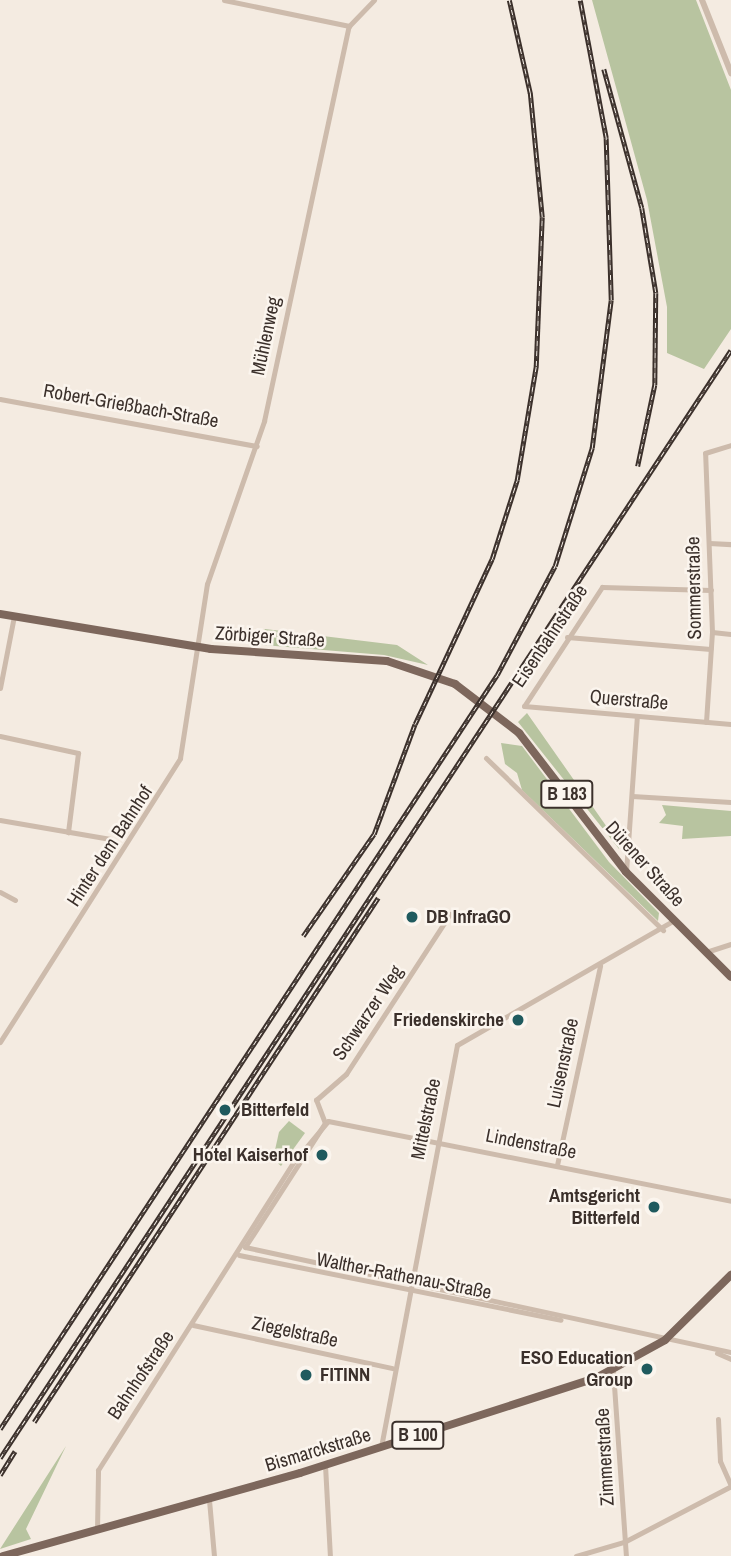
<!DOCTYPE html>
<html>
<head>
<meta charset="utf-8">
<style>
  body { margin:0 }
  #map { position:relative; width:731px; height:1556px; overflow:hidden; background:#f4ebe1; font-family:"Archivo Narrow",sans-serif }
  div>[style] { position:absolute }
  .green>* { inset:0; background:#b8c4a0 }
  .minor>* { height:5px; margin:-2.5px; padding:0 2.5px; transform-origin:2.5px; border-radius:2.5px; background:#cdbbac }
  .tertiary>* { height:6px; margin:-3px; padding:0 3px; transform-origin:3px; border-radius:3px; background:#cdbbac }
  .primary>* { height:8px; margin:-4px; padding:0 4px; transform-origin:4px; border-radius:4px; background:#7d675c }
  .rail>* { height:4.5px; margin-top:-2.25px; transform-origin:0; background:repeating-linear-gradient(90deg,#fbf5ee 0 5px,#3b302b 0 10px); box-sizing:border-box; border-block:2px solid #3b302b }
  .dots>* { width:19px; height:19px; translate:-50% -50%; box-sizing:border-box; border:4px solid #fbf5ee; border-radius:50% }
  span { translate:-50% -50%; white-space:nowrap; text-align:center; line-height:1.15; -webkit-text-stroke:5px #fbf5ee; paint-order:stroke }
  .shield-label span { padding:2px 5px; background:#fbf5ee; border:2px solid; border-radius:5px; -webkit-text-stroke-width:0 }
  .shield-label { font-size:18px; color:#3b302b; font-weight:700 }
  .street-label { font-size:19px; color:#3b302b }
  .poi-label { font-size:19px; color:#3b302b; font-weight:700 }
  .left { translate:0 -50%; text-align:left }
  .right { translate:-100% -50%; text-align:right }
</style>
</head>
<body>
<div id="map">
  <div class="green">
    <i style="clip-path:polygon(592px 0,696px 0,731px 90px,731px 329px,704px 369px,667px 353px,667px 307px,647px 200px)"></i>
    <i style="clip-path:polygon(265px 629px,397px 645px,428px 665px,384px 655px,251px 644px)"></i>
    <i style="clip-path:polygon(527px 713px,616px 840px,623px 837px,619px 849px,518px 722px)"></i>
    <i style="clip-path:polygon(501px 743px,522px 746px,609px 862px,659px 913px,658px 921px,522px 790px,517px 773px,505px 764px)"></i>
    <i style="clip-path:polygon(662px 805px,731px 811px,731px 836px,682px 839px,683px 826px,659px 823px,666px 815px)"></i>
    <i style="clip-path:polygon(289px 1121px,305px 1133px,281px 1166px,273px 1159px,279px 1132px)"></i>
    <i style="clip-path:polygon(66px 1446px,26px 1529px,31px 1539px,0 1549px)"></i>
  </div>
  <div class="minor">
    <i style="left:224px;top:0;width:128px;rotate:11.7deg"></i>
    <i style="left:349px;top:26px;width:36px;rotate:-46deg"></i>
    <i style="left:0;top:399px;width:261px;rotate:10.4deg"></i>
    <i style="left:709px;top:543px;width:22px;rotate:3deg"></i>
    <i style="left:711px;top:590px;width:109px;rotate:-178.4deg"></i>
    <i style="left:602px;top:587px;width:142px;rotate:123.2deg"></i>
    <i style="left:524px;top:706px;width:208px;rotate:5deg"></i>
    <i style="left:712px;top:632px;width:19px;rotate:6deg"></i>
    <i style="left:567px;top:637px;width:144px;rotate:4.8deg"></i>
    <i style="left:0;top:688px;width:73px;rotate:-79deg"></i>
    <i style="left:706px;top:722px;width:90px;rotate:-86.2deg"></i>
    <i style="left:712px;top:632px;width:179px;rotate:-92.2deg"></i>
    <i style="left:705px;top:453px;width:27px;rotate:-17deg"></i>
    <i style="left:0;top:736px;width:80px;rotate:12.3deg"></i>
    <i style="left:78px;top:753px;width:80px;rotate:97.2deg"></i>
    <i style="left:486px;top:758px;width:247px;rotate:44.2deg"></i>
    <i style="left:632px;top:796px;width:99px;rotate:3.5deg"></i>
    <i style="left:0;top:820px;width:112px;rotate:9.8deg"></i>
    <i style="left:626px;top:872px;width:156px;rotate:-86deg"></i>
    <i style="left:0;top:892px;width:17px;rotate:28deg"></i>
    <i style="left:706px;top:952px;width:26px;rotate:-18deg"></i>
    <i style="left:0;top:1042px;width:336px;rotate:-57.6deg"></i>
    <i style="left:180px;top:758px;width:176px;rotate:-81.2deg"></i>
    <i style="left:207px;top:584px;width:173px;rotate:-70.7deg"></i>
    <i style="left:264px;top:421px;width:404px;rotate:-77.9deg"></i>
    <i style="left:325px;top:1123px;width:25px;rotate:-111deg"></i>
    <i style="left:316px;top:1100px;width:40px;rotate:-41deg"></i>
    <i style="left:346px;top:1074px;width:191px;rotate:-57deg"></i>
    <i style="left:557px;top:1165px;width:204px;rotate:-77.8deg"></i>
    <i style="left:245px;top:1247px;width:497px;rotate:12.2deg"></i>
    <i style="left:245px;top:1247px;width:148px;rotate:-57.2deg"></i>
    <i style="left:239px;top:1255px;width:328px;rotate:11.4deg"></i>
    <i style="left:193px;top:1325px;width:204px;rotate:12.2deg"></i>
    <i style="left:717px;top:1353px;width:15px;rotate:23deg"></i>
    <i style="left:613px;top:1371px;width:185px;rotate:86deg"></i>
    <i style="left:718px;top:1419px;width:42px;rotate:87.3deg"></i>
    <i style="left:720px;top:1461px;width:27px;rotate:66deg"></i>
    <i style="left:381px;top:1447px;width:409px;rotate:-79.3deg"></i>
    <i style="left:457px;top:1045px;width:250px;rotate:-29.9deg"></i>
    <i style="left:325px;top:1465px;width:91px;rotate:86.9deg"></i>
    <i style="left:209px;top:1500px;width:56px;rotate:84.9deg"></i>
    <i style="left:97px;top:1530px;width:60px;rotate:-89deg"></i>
    <i style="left:98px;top:1470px;width:362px;rotate:-57.6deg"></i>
    <i style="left:292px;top:1164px;width:56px;rotate:-50.1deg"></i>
    <i style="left:328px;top:1121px;width:411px;rotate:11.2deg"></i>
    <i style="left:576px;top:1556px;width:50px;rotate:-16.3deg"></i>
    <i style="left:624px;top:1542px;width:121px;rotate:-27.6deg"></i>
  </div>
  <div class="tertiary">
    <i style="left:702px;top:0;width:79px;rotate:68.3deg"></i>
  </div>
  <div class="primary">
    <i style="left:0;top:614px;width:214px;rotate:9.4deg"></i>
    <i style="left:211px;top:649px;width:176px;rotate:3.9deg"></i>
    <i style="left:387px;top:661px;width:72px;rotate:18.7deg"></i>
    <i style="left:455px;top:684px;width:81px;rotate:37.4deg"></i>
    <i style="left:519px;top:733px;width:175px;rotate:52.4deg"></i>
    <i style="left:626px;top:872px;width:148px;rotate:45deg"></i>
    <i style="left:3px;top:1556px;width:308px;rotate:-15.6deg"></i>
    <i style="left:300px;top:1473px;width:311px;rotate:-17.8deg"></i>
    <i style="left:596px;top:1378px;width:79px;rotate:-28.8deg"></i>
    <i style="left:665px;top:1340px;width:93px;rotate:-44.6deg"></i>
  </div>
  <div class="rail">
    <i style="left:604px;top:69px;width:144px;rotate:74.7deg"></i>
    <i style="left:642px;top:208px;width:86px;rotate:80.6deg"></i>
    <i style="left:656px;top:293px;width:92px;rotate:90.6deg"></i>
    <i style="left:655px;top:385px;width:83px;rotate:101.9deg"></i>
    <i style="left:303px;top:936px;width:124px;rotate:-55.2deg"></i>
    <i style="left:374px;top:834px;width:117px;rotate:-69.6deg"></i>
    <i style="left:415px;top:724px;width:182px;rotate:-65deg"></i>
    <i style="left:492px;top:559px;width:83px;rotate:-72.4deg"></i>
    <i style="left:517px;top:480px;width:116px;rotate:-80.5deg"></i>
    <i style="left:536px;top:366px;width:149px;rotate:-87.7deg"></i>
    <i style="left:542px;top:217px;width:125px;rotate:-95.5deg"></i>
    <i style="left:530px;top:93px;width:95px;rotate:-102.7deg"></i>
    <i style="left:34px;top:1422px;width:627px;rotate:-56.72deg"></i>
    <i style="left:0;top:1429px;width:903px;rotate:-56.61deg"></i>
    <i style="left:497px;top:675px;width:123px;rotate:-62deg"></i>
    <i style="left:555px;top:566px;width:124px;rotate:-72.6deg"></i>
    <i style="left:592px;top:448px;width:149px;rotate:-82.7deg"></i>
    <i style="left:611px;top:300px;width:162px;rotate:-91.8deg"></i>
    <i style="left:606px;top:138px;width:140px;rotate:-100.7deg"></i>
    <i style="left:0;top:1458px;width:1327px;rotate:-56.59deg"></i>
    <i style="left:0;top:1475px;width:28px;rotate:-58deg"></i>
  </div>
  <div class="dots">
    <i style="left:412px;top:917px;background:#1f5a5e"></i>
    <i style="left:518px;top:1020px;background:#1f5a5e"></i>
    <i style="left:225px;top:1110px;background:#1f5a5e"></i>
    <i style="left:322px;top:1155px;background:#1f5a5e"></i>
    <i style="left:654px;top:1207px;background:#1f5a5e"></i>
    <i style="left:647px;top:1369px;background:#1f5a5e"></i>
    <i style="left:306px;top:1375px;background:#1f5a5e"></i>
  </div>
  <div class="shield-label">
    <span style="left:567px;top:794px">B 183</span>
    <span style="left:418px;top:1435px">B 100</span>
  </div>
  <div class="street-label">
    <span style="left:266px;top:336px;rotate:-78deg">Mühlenweg</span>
    <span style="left:131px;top:406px;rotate:10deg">Robert-Grießbach-Straße</span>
    <span style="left:694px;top:588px;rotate:-91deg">Sommerstraße</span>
    <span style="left:550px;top:636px;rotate:-56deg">Eisenbahnstraße</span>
    <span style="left:270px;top:637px;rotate:4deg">Zörbiger Straße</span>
    <span style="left:629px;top:700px;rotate:5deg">Querstraße</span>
    <span style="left:110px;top:846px;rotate:-57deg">Hinter dem Bahnhof</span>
    <span style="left:645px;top:864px;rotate:48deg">Dürener Straße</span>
    <span style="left:368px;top:1013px;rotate:-56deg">Schwarzer Weg</span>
    <span style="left:563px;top:1063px;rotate:-78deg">Luisenstraße</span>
    <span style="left:426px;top:1119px;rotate:-78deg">Mittelstraße</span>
    <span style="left:531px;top:1144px;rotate:11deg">Lindenstraße</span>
    <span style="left:404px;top:1276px;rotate:11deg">Walther-Rathenau-Straße</span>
    <span style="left:295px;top:1332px;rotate:12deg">Ziegelstraße</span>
    <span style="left:141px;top:1375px;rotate:-56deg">Bahnhofstraße</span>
    <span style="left:318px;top:1450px;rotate:-17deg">Bismarckstraße</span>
    <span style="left:605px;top:1457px;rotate:-93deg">Zimmerstraße</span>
  </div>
  <div class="poi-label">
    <span class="left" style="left:426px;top:917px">DB InfraGO</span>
    <span class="right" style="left:504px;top:1020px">Friedenskirche</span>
    <span class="left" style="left:241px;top:1110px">Bitterfeld</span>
    <span class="right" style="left:308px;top:1155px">Hotel Kaiserhof</span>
    <span class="right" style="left:640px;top:1207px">Amtsgericht<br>Bitterfeld</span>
    <span class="right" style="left:633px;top:1369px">ESO Education<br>Group</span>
    <span class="left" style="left:320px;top:1375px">FITINN</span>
  </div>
</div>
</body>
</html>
